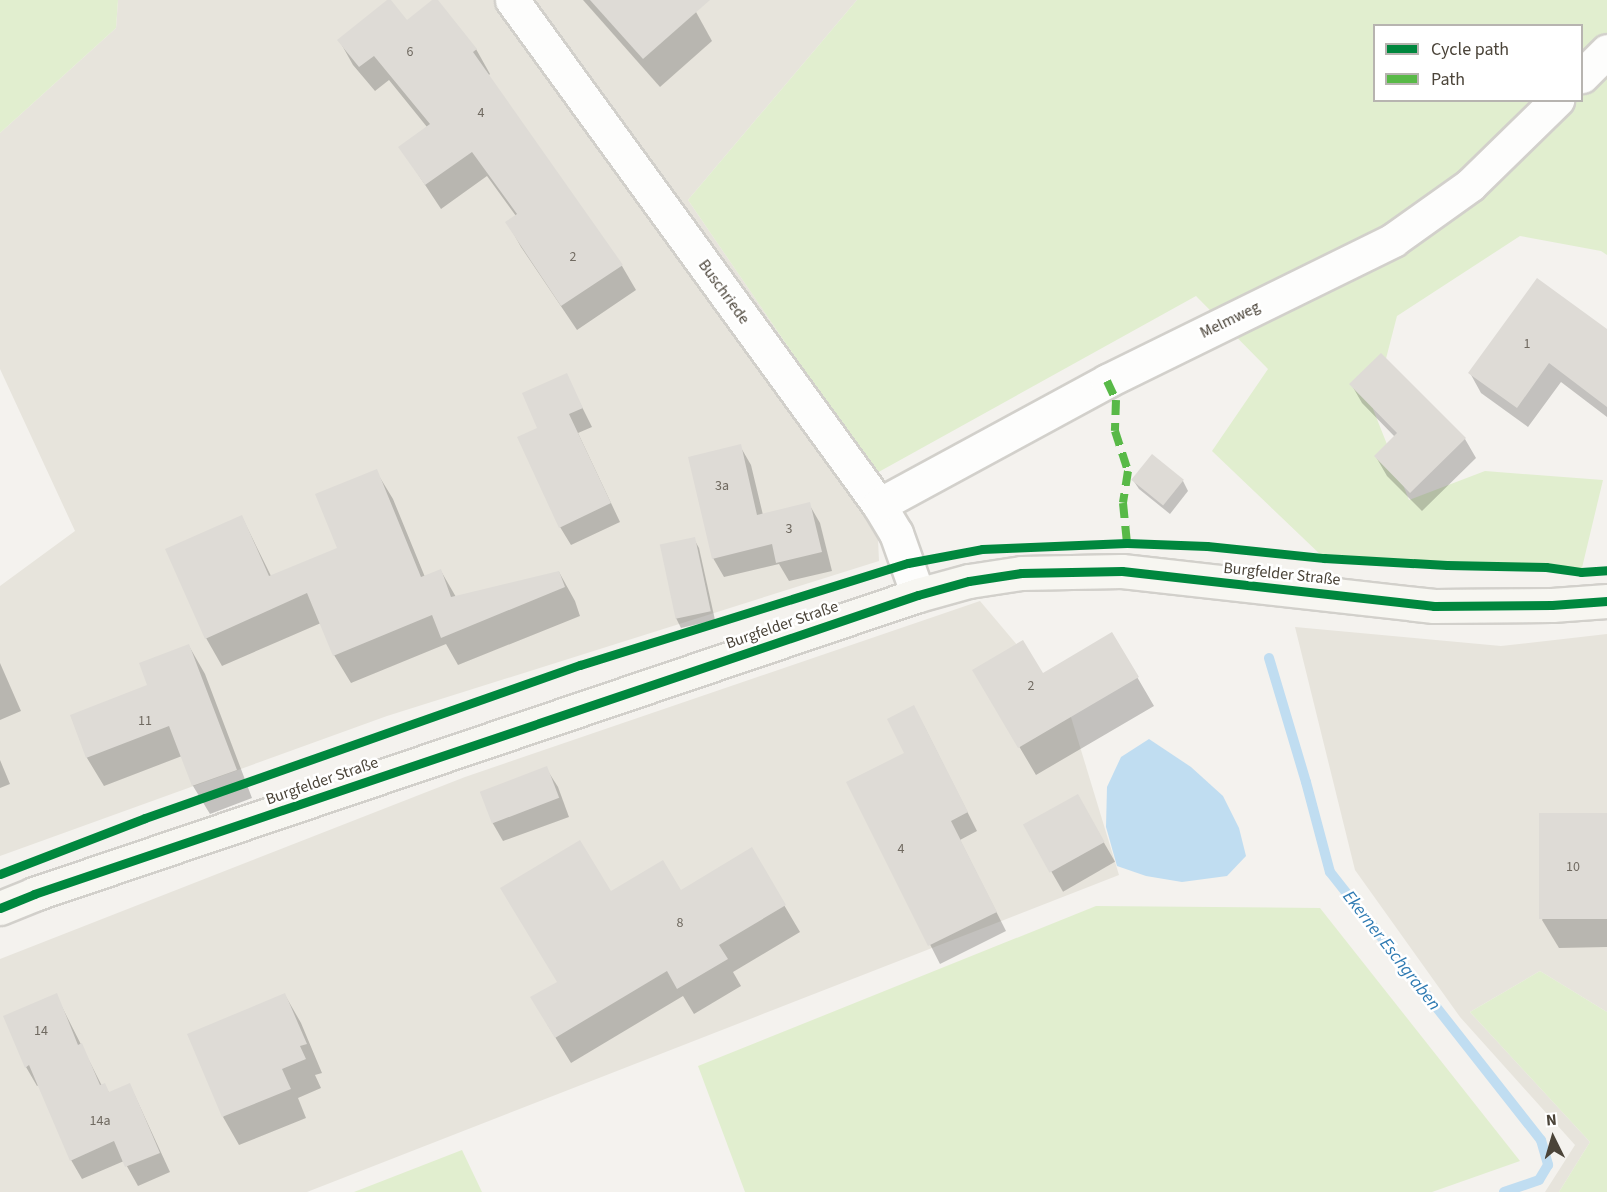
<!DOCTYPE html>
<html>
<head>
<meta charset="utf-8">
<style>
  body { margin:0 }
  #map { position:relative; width:1607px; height:1192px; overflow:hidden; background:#f4f2ee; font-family:"Source Sans 3",sans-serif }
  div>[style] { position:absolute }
  .residential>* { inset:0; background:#e7e4dc }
  .green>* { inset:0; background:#e1eecf }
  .water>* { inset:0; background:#c0ddf1 }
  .shadow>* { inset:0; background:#0003; transform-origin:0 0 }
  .stream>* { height:10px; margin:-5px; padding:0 5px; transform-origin:5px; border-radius:5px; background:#c0ddf1 }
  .building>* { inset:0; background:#dedbd6; transform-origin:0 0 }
  .roads { filter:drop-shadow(2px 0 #d2d0cb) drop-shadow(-2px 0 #d2d0cb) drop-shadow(0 2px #d2d0cb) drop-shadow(0 -2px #d2d0cb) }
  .street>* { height:33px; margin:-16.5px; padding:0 16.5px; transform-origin:16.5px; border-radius:16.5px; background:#fdfdfc }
  .secondary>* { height:33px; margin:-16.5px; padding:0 16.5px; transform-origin:16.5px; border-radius:16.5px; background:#f7f6f1 }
  .quiet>* { height:8px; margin-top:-4px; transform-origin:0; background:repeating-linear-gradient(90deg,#58b947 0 15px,transparent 0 23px) }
  .cycleway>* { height:9px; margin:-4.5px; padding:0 4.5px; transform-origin:4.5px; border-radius:4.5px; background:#00873e }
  span { translate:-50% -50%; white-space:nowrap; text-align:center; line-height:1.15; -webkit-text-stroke:5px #fff; paint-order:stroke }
  .number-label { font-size:14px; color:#706a61 }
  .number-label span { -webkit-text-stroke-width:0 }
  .street-label { font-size:16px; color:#4b4439 }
  .water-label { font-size:18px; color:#2e7ab2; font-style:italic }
  .legend { position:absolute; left:1373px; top:24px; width:210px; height:78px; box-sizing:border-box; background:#fff; border:2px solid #b7b4b0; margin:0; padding:8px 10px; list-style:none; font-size:18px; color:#4b4439 }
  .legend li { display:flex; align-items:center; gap:12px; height:30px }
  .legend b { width:30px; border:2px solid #b7b4b0 }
  .north { position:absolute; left:1523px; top:1108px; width:60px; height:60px; -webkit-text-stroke:4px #fff; paint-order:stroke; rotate:355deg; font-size:16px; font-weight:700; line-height:24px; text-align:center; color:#4b4439 }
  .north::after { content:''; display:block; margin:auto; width:21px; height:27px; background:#4b4439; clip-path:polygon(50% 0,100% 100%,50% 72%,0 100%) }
</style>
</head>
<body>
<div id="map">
  <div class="residential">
    <i style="clip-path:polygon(118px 0,857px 0,688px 200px,875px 474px,879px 561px,387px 716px,0 856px,0 586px,75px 531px,0 369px,0 133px,116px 28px)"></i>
    <i style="clip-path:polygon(980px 601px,1067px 704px,1119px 875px,307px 1192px,0 1192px,0 959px,465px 777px)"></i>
    <i style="clip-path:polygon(1295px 627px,1501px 646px,1607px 634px,1607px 1012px,1540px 971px,1470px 1012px,1590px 1142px,1559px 1192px,1545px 1192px,1575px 1145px,1460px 1017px,1355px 870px)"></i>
  </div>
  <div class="green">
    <i style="clip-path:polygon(0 0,118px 0,116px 28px,0 133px)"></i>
    <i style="clip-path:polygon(evenodd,857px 0,1607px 0,1607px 255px,1601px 251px,1520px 236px,1397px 316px,1373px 409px,1409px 500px,1485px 471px,1603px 480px,1581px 572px,1546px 567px,1447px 565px,1324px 558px,1212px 451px,1268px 369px,1196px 296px,875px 474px,688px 200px,857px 0,1374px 26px,1582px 26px,1582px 100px,1374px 100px,1374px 26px)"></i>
    <i style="clip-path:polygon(1096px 906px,1320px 908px,1520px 1161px,1432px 1192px,745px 1192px,698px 1066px)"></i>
    <i style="clip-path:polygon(1540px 971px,1607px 1012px,1607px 1192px,1559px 1192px,1590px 1142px,1470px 1012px)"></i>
    <i style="clip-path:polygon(462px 1150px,482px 1192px,354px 1192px)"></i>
  </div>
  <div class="water">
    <i style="clip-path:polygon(1149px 739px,1191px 767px,1223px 796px,1239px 828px,1246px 856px,1227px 876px,1182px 882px,1146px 876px,1117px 866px,1106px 827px,1107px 787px,1121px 757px)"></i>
  </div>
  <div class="shadow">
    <i style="clip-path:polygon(434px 0,476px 49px,490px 74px,488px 76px,622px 266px,636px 290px,577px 330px,521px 247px,507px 222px,516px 216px,487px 176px,441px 209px,400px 147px,427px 127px,389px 80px,375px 91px,353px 65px,339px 40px,407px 22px)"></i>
    <i style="clip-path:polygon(583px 0,685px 0,696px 12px,712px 41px,660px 87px)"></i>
    <i style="clip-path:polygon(1607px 353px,1607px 417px,1561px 382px,1528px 427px,1481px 393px,1470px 373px)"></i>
    <i style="clip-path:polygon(566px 375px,592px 427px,578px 433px,620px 522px,571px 545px,560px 527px,539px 428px)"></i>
    <i style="clip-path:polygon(1351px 384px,1465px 439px,1476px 458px,1422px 511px,1387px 476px,1376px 457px,1395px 437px,1362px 403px)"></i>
    <i style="clip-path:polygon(740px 446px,751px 465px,763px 515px,809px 504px,820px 523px,832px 571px,789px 581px,779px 564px,724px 577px,713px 558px)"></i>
    <i style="clip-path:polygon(376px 471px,393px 499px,425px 577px,441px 571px,456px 597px,559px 572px,575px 601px,580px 616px,458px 665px,446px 644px,351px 683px,334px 655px,321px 623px,222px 666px,206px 638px,242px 517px,271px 576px,339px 549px)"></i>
    <i style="clip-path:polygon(1133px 480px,1183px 481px,1188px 491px,1170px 514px,1139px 489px)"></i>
    <i style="clip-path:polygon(694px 539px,699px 548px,715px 620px,681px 628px,676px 618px)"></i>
    <i style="clip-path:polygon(1112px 634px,1154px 706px,1036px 775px,974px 670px,1042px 675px)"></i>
    <i style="clip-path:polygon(189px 646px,205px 674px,252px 798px,210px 814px,193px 786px,182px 756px,104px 786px,87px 758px,71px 716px,149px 686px)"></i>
    <i style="clip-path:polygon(0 663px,21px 711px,0 720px)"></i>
    <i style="clip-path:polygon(924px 726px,977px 831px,960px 840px,1006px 931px,940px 964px,848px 783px,906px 754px)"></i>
    <i style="clip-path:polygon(0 760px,10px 784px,0 788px)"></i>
    <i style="clip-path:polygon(546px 768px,558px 787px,569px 817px,503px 841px,492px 822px)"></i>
    <i style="left:1077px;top:796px;width:76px;height:60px;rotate:60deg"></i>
    <i style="clip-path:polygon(1607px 815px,1607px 947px,1559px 948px,1542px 920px)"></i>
    <i style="clip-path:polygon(751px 849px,800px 932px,733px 972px,741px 986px,694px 1014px,683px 996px,571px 1063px,547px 1024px,558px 983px,611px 893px,680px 892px)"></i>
    <i style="clip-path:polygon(56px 995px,102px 1086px,110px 1093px,130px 1085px,170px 1172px,138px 1186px,124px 1161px,82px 1179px,71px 1160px,39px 1085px,37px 1086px,26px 1067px)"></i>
    <i style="clip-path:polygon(285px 995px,301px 1023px,322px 1073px,315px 1075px,321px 1088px,298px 1098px,306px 1118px,239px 1145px,223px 1117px)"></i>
  </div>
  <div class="stream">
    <i style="left:1269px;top:658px;width:129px;rotate:73.4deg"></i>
    <i style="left:1306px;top:782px;width:93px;rotate:75.1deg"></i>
    <i style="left:1330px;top:872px;width:341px;rotate:51.8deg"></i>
    <i style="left:1541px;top:1140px;width:26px;rotate:74deg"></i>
    <i style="left:1548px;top:1165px;width:17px;rotate:121deg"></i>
    <i style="left:1539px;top:1180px;width:37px;rotate:161deg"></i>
  </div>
  <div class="building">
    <i style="clip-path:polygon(387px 0,391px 0,407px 20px,432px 0,438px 0,477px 49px,473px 52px,623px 265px,561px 306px,505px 222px,517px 214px,472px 152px,425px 185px,398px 147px,430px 124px,374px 56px,359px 67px,337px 40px)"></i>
    <i style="clip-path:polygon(590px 0,710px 0,643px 59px)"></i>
    <i style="clip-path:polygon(1537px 278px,1607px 329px,1607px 407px,1549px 363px,1517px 408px,1468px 373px)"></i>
    <i style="clip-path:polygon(1381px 353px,1466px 438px,1410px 493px,1374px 456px,1397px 433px,1349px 384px)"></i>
    <i style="clip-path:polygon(567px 373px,583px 408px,569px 414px,611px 503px,559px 528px,517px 437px,537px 428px,522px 393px)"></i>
    <i style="clip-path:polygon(741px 444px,757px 515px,810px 502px,822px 552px,776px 563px,772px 544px,712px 559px,688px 457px)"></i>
    <i style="left:1152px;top:454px;width:41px;height:33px;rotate:39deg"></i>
    <i style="clip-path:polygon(377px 469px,421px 577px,441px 569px,451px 597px,559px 571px,565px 587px,441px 638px,432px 615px,333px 656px,307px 593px,205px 639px,165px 549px,242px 515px,269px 576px,337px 548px,315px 494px)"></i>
    <i style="left:695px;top:537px;width:76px;height:36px;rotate:78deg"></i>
    <i style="clip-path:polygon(1112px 632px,1139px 677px,1018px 748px,972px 670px,1023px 640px,1043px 673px)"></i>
    <i style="clip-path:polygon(189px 644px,237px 770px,192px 786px,169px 726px,86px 758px,70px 715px,147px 685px,139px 663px)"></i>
    <i style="clip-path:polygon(914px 705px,968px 812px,951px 821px,997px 912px,928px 946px,846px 782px,904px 753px,887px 719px)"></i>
    <i style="left:547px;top:766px;width:34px;height:72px;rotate:69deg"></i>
    <i style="left:1078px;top:794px;width:55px;height:63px;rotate:61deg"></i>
    <i style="left:1607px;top:813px;width:106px;height:68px;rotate:90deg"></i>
    <i style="clip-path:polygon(580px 840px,611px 891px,663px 860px,681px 890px,752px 847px,786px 905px,719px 945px,728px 959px,677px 989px,667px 971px,555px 1038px,530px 997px,557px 982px,500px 888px)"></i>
    <i style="clip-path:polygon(57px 993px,78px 1045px,82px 1043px,100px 1085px,105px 1083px,109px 1092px,130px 1083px,160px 1153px,125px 1167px,114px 1141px,70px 1161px,29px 1065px,25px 1068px,3px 1016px)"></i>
    <i style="clip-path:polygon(285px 993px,307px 1044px,300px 1046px,306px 1059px,282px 1069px,291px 1089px,222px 1117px,187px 1034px)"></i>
  </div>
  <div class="roads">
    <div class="street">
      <i style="left:512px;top:0;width:624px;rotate:53.99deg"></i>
      <i style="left:879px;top:505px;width:33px;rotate:59deg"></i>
      <i style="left:896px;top:533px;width:66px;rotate:70.5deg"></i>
      <i style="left:1582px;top:76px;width:35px;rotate:-45deg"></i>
      <i style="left:879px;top:505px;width:260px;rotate:-28.5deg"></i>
      <i style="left:1107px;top:381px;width:319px;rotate:-26.2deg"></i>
      <i style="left:1393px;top:240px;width:95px;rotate:-35.5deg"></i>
      <i style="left:1470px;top:185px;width:122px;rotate:-44.3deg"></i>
    </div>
    <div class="secondary">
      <i style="left:0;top:908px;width:37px;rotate:-22deg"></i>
      <i style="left:34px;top:894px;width:933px;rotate:-18.69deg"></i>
      <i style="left:918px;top:595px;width:53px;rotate:-15.4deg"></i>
      <i style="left:969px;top:581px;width:53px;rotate:-8.7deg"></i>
      <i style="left:1021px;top:573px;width:101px;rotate:-1.1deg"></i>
      <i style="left:1122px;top:571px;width:314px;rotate:6.4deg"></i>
      <i style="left:1434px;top:606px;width:118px;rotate:-0.5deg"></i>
      <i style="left:1552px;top:605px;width:55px;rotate:-4.2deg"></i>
    </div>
  </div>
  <div class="quiet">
    <i style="left:1107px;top:381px;width:21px;rotate:65deg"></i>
    <i style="left:1116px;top:400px;width:31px;rotate:92deg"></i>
    <i style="left:1115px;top:431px;width:42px;rotate:72deg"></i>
    <i style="left:1128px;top:471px;width:32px;rotate:99deg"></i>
    <i style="left:1123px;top:503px;width:40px;rotate:84.3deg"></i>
  </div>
  <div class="cycleway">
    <i style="left:0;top:874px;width:155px;rotate:-21.1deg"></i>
    <i style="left:145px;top:818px;width:461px;rotate:-19.4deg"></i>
    <i style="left:580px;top:665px;width:343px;rotate:-17.3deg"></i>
    <i style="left:908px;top:563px;width:75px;rotate:-10.7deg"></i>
    <i style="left:982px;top:549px;width:145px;rotate:-2.4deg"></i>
    <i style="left:1127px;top:543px;width:80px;rotate:2.1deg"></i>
    <i style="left:1207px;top:546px;width:118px;rotate:5.9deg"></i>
    <i style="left:1324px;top:558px;width:123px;rotate:3.3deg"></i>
    <i style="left:1447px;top:565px;width:99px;rotate:1.2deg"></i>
    <i style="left:1546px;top:567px;width:35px;rotate:8deg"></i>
    <i style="left:1581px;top:572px;width:26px;rotate:-4deg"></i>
    <i style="left:0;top:908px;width:37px;rotate:-22deg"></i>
    <i style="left:34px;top:894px;width:933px;rotate:-18.69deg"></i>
    <i style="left:918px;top:595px;width:53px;rotate:-15.4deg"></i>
    <i style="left:969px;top:581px;width:53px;rotate:-8.7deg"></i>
    <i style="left:1021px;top:573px;width:101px;rotate:-1.1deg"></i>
    <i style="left:1122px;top:571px;width:314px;rotate:6.4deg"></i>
    <i style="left:1434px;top:606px;width:118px;rotate:-0.5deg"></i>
    <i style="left:1552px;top:605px;width:55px;rotate:-4.2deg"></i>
  </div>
  <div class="number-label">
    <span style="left:410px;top:52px">6</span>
    <span style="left:481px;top:113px">4</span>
    <span style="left:573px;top:257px">2</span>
    <span style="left:1527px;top:344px">1</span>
    <span style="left:722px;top:486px">3a</span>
    <span style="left:789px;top:529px">3</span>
    <span style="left:1031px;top:686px">2</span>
    <span style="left:145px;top:721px">11</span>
    <span style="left:901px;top:849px">4</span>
    <span style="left:1573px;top:867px">10</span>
    <span style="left:680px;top:923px">8</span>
    <span style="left:41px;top:1031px">14</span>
    <span style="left:100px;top:1121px">14a</span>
  </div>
  <div class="street-label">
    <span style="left:724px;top:292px;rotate:54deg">Buschriede</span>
    <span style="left:1230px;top:320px;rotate:-26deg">Melmweg</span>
    <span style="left:1282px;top:574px;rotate:6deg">Burgfelder Straße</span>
    <span style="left:782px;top:625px;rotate:-19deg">Burgfelder Straße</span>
    <span style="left:322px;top:781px;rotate:-19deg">Burgfelder Straße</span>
  </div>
  <div class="water-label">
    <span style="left:1391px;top:951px;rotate:52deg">Ekerner Eschgraben</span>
  </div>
  <ul class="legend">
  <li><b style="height:8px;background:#00873e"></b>Cycle path</li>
  <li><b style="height:8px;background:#58b947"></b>Path</li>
  </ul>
  <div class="north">N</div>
</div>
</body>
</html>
